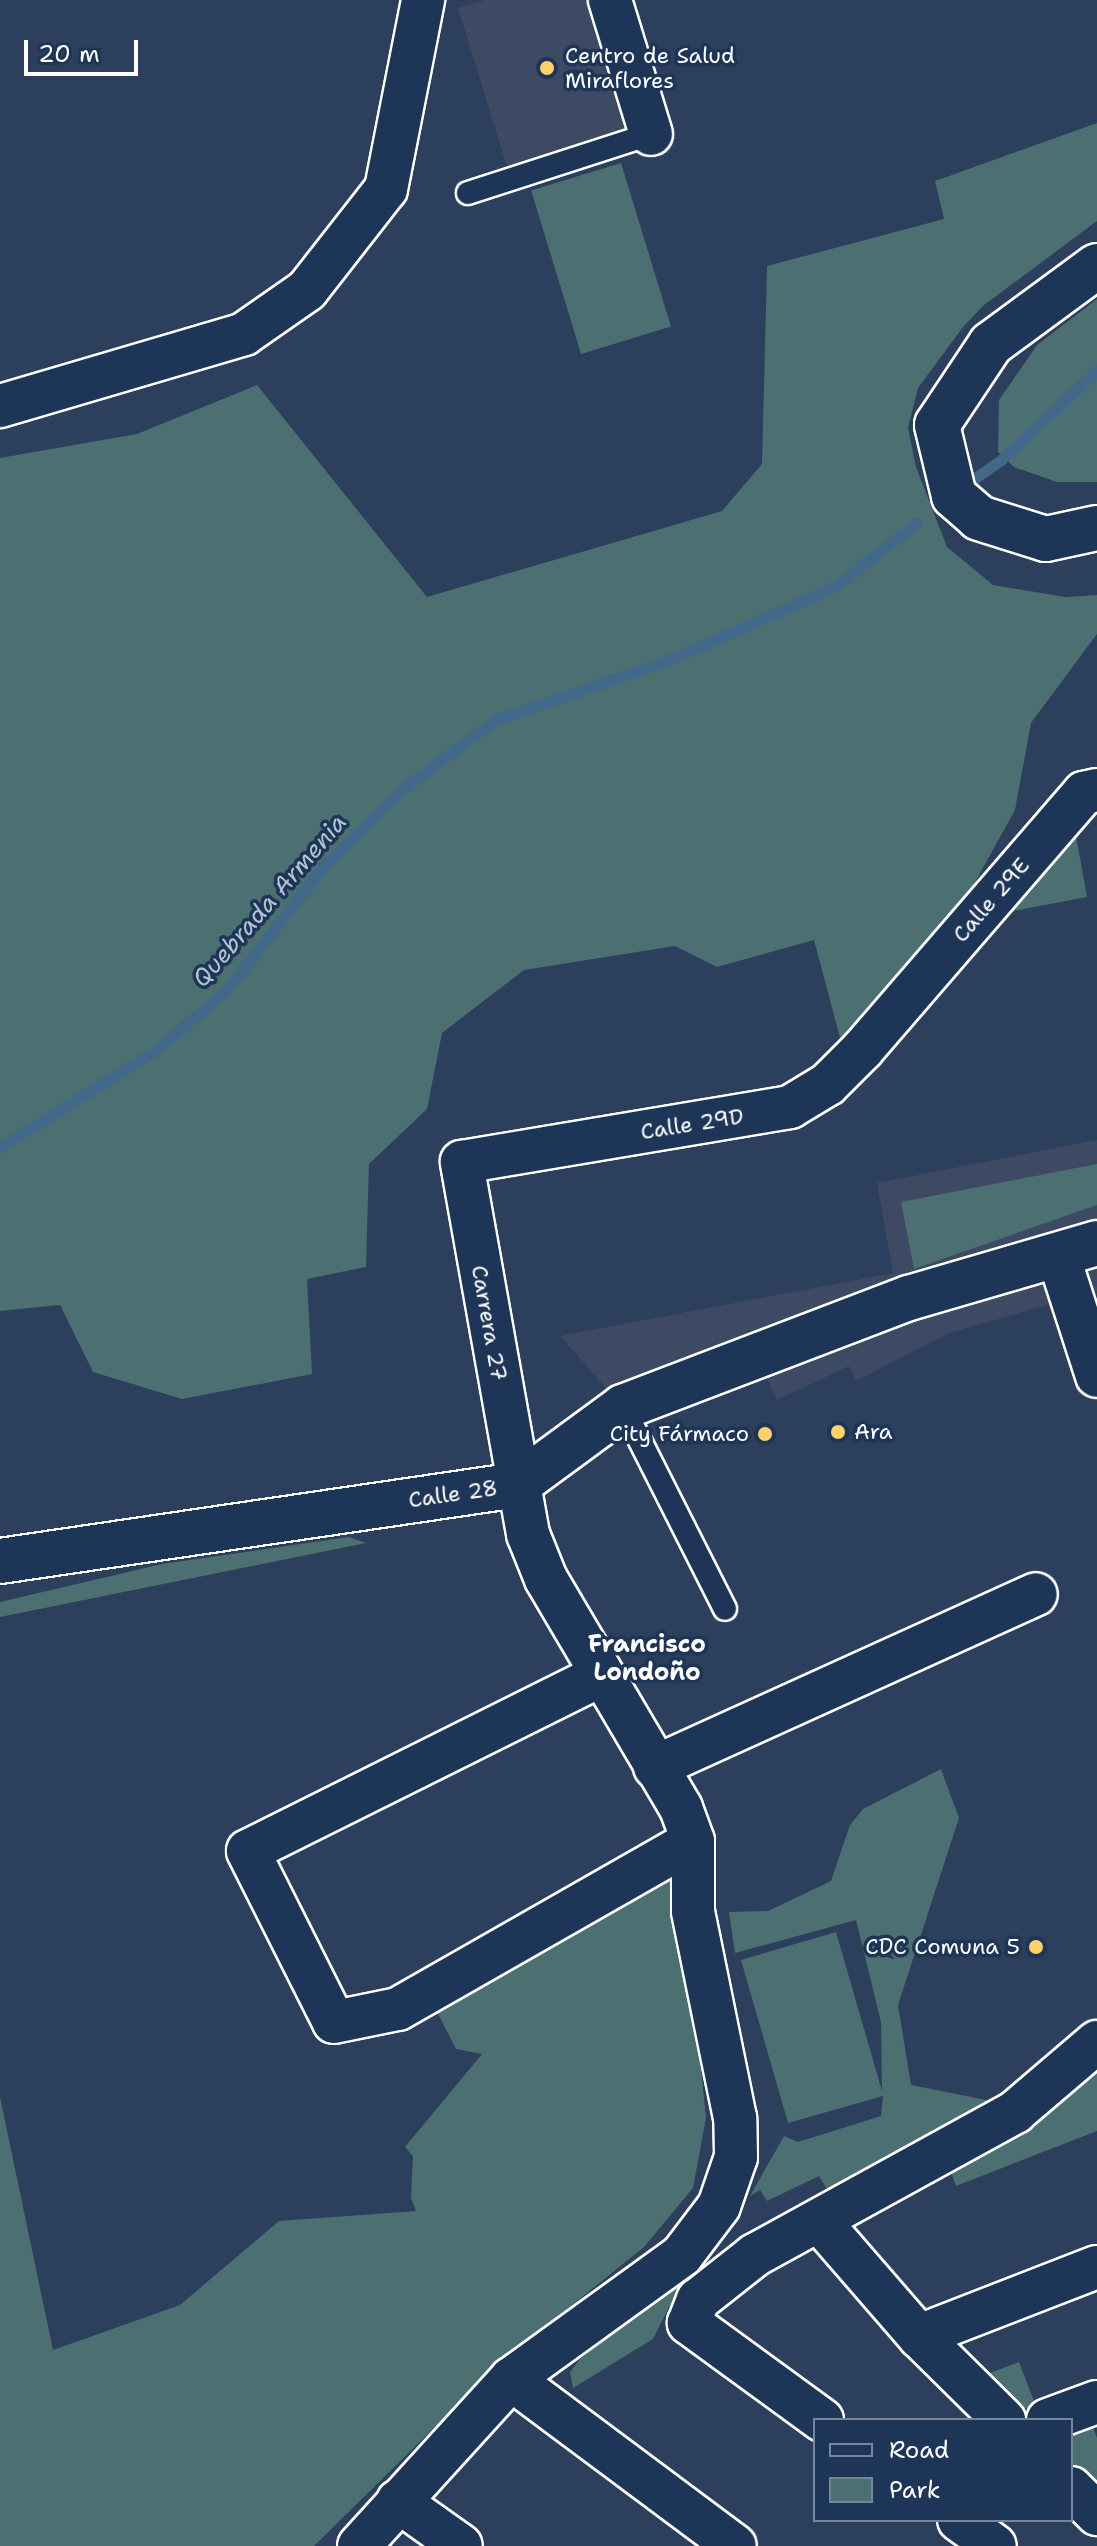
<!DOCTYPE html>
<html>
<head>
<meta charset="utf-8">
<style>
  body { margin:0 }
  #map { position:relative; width:1097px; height:2546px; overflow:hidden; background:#2c3f5d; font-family:"Shantell Sans",sans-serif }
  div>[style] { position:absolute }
  .built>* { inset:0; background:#3e4a64 }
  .green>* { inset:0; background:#4c6f71; transform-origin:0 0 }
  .stream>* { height:11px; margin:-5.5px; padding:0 5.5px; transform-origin:5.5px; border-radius:5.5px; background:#42688a }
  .roads { filter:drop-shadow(2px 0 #fff) drop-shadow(-2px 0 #fff) drop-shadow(0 2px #fff) drop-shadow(0 -2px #fff) }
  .service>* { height:22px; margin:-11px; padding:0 11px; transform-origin:11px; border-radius:11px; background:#1d3557 }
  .minor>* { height:42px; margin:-21px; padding:0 21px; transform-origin:21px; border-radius:21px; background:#1d3557 }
  .tertiary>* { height:44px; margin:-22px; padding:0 22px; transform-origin:22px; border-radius:22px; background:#1d3557 }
  .dots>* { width:22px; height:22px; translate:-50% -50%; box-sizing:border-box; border:4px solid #1d3557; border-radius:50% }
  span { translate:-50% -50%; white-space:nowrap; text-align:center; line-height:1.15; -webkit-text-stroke:7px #1d3557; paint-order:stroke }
  .poi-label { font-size:22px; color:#fff }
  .left { translate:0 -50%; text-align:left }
  .right { translate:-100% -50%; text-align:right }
  .street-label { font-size:22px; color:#fff }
  .water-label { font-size:24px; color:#b3c3d0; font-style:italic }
  .neighbourhood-label { font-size:24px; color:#fff; font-weight:700 }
  .legend { position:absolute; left:813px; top:2418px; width:260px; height:104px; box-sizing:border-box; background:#1d3557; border:2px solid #77869a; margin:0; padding:10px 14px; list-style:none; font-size:24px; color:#fff }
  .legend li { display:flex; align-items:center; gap:16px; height:40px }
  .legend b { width:40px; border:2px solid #77869a }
  .scale { position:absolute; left:24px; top:40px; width:114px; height:36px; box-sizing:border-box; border:4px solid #fff; border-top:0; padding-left:10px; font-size:24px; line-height:28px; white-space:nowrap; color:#fff; -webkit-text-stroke:6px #1d3557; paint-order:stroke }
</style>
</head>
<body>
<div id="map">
  <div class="built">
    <i style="clip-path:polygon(485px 0,597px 0,636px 128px,507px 167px,458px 8px)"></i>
    <i style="clip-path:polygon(1097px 1140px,1097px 1291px,949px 1333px,856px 1381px,849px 1366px,777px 1400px,757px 1357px,623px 1407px,560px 1336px,893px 1273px,877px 1183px)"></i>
  </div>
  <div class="green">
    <i style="clip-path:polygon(1097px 123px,1097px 221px,984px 305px,963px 327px,918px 388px,908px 428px,916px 467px,947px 547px,993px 585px,1065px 597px,1097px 595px,1097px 634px,1031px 723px,1015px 810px,957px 915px,842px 1045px,814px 940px,717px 967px,675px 946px,524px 970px,442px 1033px,427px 1109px,369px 1164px,366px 1267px,307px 1279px,312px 1374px,182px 1399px,93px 1372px,60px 1305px,0 1311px,0 458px,137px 434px,257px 385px,427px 597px,722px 511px,762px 464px,767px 266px,944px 219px,935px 181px)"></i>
    <i style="left:621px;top:163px;width:171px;height:94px;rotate:73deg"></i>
    <i style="clip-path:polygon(1097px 299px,1097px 482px,1057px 482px,1014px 467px,998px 452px,999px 400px,1037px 345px)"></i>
    <i style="clip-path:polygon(1074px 825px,1087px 897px,987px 916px)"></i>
    <i style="clip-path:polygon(1097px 1164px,1097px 1205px,914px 1269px,901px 1202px)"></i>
    <i style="clip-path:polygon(349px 1537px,366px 1543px,0 1617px,0 1602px,162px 1564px)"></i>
    <i style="clip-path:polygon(941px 1769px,959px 1818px,898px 2005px,911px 2085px,996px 2102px,827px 2189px,819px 2176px,767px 2201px,760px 2190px,750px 2196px,784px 2136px,798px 2142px,881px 2116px,883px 2096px,788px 2123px,741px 1960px,836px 1932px,882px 2091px,881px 2022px,856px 1920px,735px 1953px,729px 1912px,768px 1911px,831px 1881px,850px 1825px,863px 1809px)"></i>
    <i style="clip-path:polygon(670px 1869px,689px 1952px,706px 2118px,693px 2188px,644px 2247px,497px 2366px,314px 2546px,0 2546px,0 2097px,53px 2350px,180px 2305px,279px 2221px,416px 2211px,411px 2198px,413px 2156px,405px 2147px,482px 2054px,456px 2049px,435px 2008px)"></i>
    <i style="clip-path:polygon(1097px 2065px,1097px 2131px,956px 2186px,951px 2172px,1007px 2138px)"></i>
    <i style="clip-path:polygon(694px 2269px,702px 2269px,668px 2309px,653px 2339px,573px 2388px,570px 2372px,579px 2360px)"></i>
    <i style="clip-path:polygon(1019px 2362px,1037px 2409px,1017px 2408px,987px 2374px)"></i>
    <i style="clip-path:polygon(1089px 2417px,1097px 2438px,1097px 2494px,1071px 2465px,1071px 2425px)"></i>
  </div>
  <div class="stream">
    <i style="left:968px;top:483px;width:39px;rotate:-35deg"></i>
    <i style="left:1000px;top:461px;width:133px;rotate:-43.2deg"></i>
    <i style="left:0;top:1147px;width:180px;rotate:-31.8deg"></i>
    <i style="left:153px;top:1052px;width:95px;rotate:-39.9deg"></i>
    <i style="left:226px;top:991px;width:157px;rotate:-52deg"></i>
    <i style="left:323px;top:867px;width:116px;rotate:-44.3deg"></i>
    <i style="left:406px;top:786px;width:112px;rotate:-36.3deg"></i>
    <i style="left:496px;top:720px;width:188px;rotate:-19.2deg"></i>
    <i style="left:674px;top:658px;width:177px;rotate:-24deg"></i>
    <i style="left:836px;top:586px;width:102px;rotate:-38.2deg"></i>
  </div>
  <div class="roads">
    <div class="service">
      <i style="left:468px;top:193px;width:192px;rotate:-17.9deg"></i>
      <i style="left:623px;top:1407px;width:226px;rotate:63.2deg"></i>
    </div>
    <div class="minor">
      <i style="left:610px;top:0;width:140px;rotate:73deg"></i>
      <i style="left:0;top:406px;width:254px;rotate:-16.4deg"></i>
      <i style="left:244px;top:334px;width:77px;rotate:-34.9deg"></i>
      <i style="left:307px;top:290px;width:128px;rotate:-52deg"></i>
      <i style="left:386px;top:189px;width:193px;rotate:-78.9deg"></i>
      <i style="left:1058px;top:1255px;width:127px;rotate:72.1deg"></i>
      <i style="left:599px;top:1676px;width:392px;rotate:153.5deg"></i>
      <i style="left:248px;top:1851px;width:191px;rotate:63.3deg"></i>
      <i style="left:334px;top:2022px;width:65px;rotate:-11.5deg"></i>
      <i style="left:398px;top:2009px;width:339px;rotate:-29.7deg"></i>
      <i style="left:655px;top:1767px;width:418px;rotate:-24.4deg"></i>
      <i style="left:821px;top:2223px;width:150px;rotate:49.1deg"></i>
      <i style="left:919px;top:2336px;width:120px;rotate:44.7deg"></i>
      <i style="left:919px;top:2336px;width:191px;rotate:-21.2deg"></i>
      <i style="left:511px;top:2379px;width:279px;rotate:36.7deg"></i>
      <i style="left:822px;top:2420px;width:165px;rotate:-143.9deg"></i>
      <i style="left:689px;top:2323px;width:25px;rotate:-69deg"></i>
      <i style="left:698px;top:2300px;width:73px;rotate:-38.3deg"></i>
      <i style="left:755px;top:2255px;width:297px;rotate:-28.8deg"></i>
      <i style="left:1015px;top:2112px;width:108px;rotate:-40.5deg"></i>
      <i style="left:1048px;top:2420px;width:52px;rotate:-20.2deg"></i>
      <i style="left:1071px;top:2488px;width:37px;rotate:45deg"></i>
      <i style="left:398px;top:2501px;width:77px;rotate:35.5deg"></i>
      <i style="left:959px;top:2520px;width:44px;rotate:35.8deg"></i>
      <i style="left:359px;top:2546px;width:226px;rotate:-47.7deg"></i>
      <i style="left:511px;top:2379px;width:211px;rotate:-35.9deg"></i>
      <i style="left:682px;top:2255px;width:61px;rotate:-52.9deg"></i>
      <i style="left:719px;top:2206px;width:52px;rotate:-70.9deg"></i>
      <i style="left:736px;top:2157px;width:39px;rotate:-91deg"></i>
      <i style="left:735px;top:2118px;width:211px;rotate:-101.5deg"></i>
      <i style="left:693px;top:1911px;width:70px;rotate:-90deg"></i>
      <i style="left:693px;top:1841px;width:35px;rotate:-110deg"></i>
      <i style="left:681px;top:1808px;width:266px;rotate:-120.5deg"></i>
      <i style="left:546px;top:1579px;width:48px;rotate:-111.8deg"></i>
      <i style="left:528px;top:1534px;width:378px;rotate:-100.1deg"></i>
      <i style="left:462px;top:1162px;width:333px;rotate:-9.5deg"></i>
      <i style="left:790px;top:1107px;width:44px;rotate:-31.2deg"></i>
      <i style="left:828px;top:1084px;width:48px;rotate:-45deg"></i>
      <i style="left:862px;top:1050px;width:340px;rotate:-49.2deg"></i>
      <i style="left:1084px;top:793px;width:13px;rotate:-13deg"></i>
    </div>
    <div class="tertiary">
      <i style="left:1097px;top:266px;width:132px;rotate:143.7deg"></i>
      <i style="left:991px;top:344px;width:97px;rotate:123.7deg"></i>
      <i style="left:937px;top:425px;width:73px;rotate:76.5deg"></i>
      <i style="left:954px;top:496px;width:33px;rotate:41deg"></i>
      <i style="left:979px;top:518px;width:70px;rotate:17.4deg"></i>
      <i style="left:1046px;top:539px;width:52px;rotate:-12.2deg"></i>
      <i style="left:0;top:1561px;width:523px;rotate:-8.36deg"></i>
      <i style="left:517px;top:1485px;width:132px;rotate:-36.3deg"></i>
      <i style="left:623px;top:1407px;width:306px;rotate:-20.9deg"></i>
      <i style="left:909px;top:1298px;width:196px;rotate:-16.3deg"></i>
    </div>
  </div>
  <div class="dots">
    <i style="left:547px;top:68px;background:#ffd166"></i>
    <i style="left:838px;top:1432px;background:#ffd166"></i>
    <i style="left:765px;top:1434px;background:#ffd166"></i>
    <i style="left:1036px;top:1947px;background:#ffd166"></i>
  </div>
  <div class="poi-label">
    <span class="left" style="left:565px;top:68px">Centro de Salud<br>Miraflores</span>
    <span class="left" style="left:854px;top:1432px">Ara</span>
    <span class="right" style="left:749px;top:1434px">City Fármaco</span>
    <span class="right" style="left:1020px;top:1947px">CDC Comuna 5</span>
  </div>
  <div class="street-label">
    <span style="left:991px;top:900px;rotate:-49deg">Calle 29E</span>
    <span style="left:692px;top:1124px;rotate:-9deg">Calle 29D</span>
    <span style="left:489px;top:1323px;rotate:80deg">Carrera 27</span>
    <span style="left:453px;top:1494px;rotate:-8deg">Calle 28</span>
  </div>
  <div class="water-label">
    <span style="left:270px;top:901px;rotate:-49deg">Quebrada Armenia</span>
  </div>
  <div class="neighbourhood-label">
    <span style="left:647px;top:1659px">Francisco<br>Londoño</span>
  </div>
  <ul class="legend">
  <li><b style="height:10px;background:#1d3557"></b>Road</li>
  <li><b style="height:22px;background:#4c6f71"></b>Park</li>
  </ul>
  <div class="scale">20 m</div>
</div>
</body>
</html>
